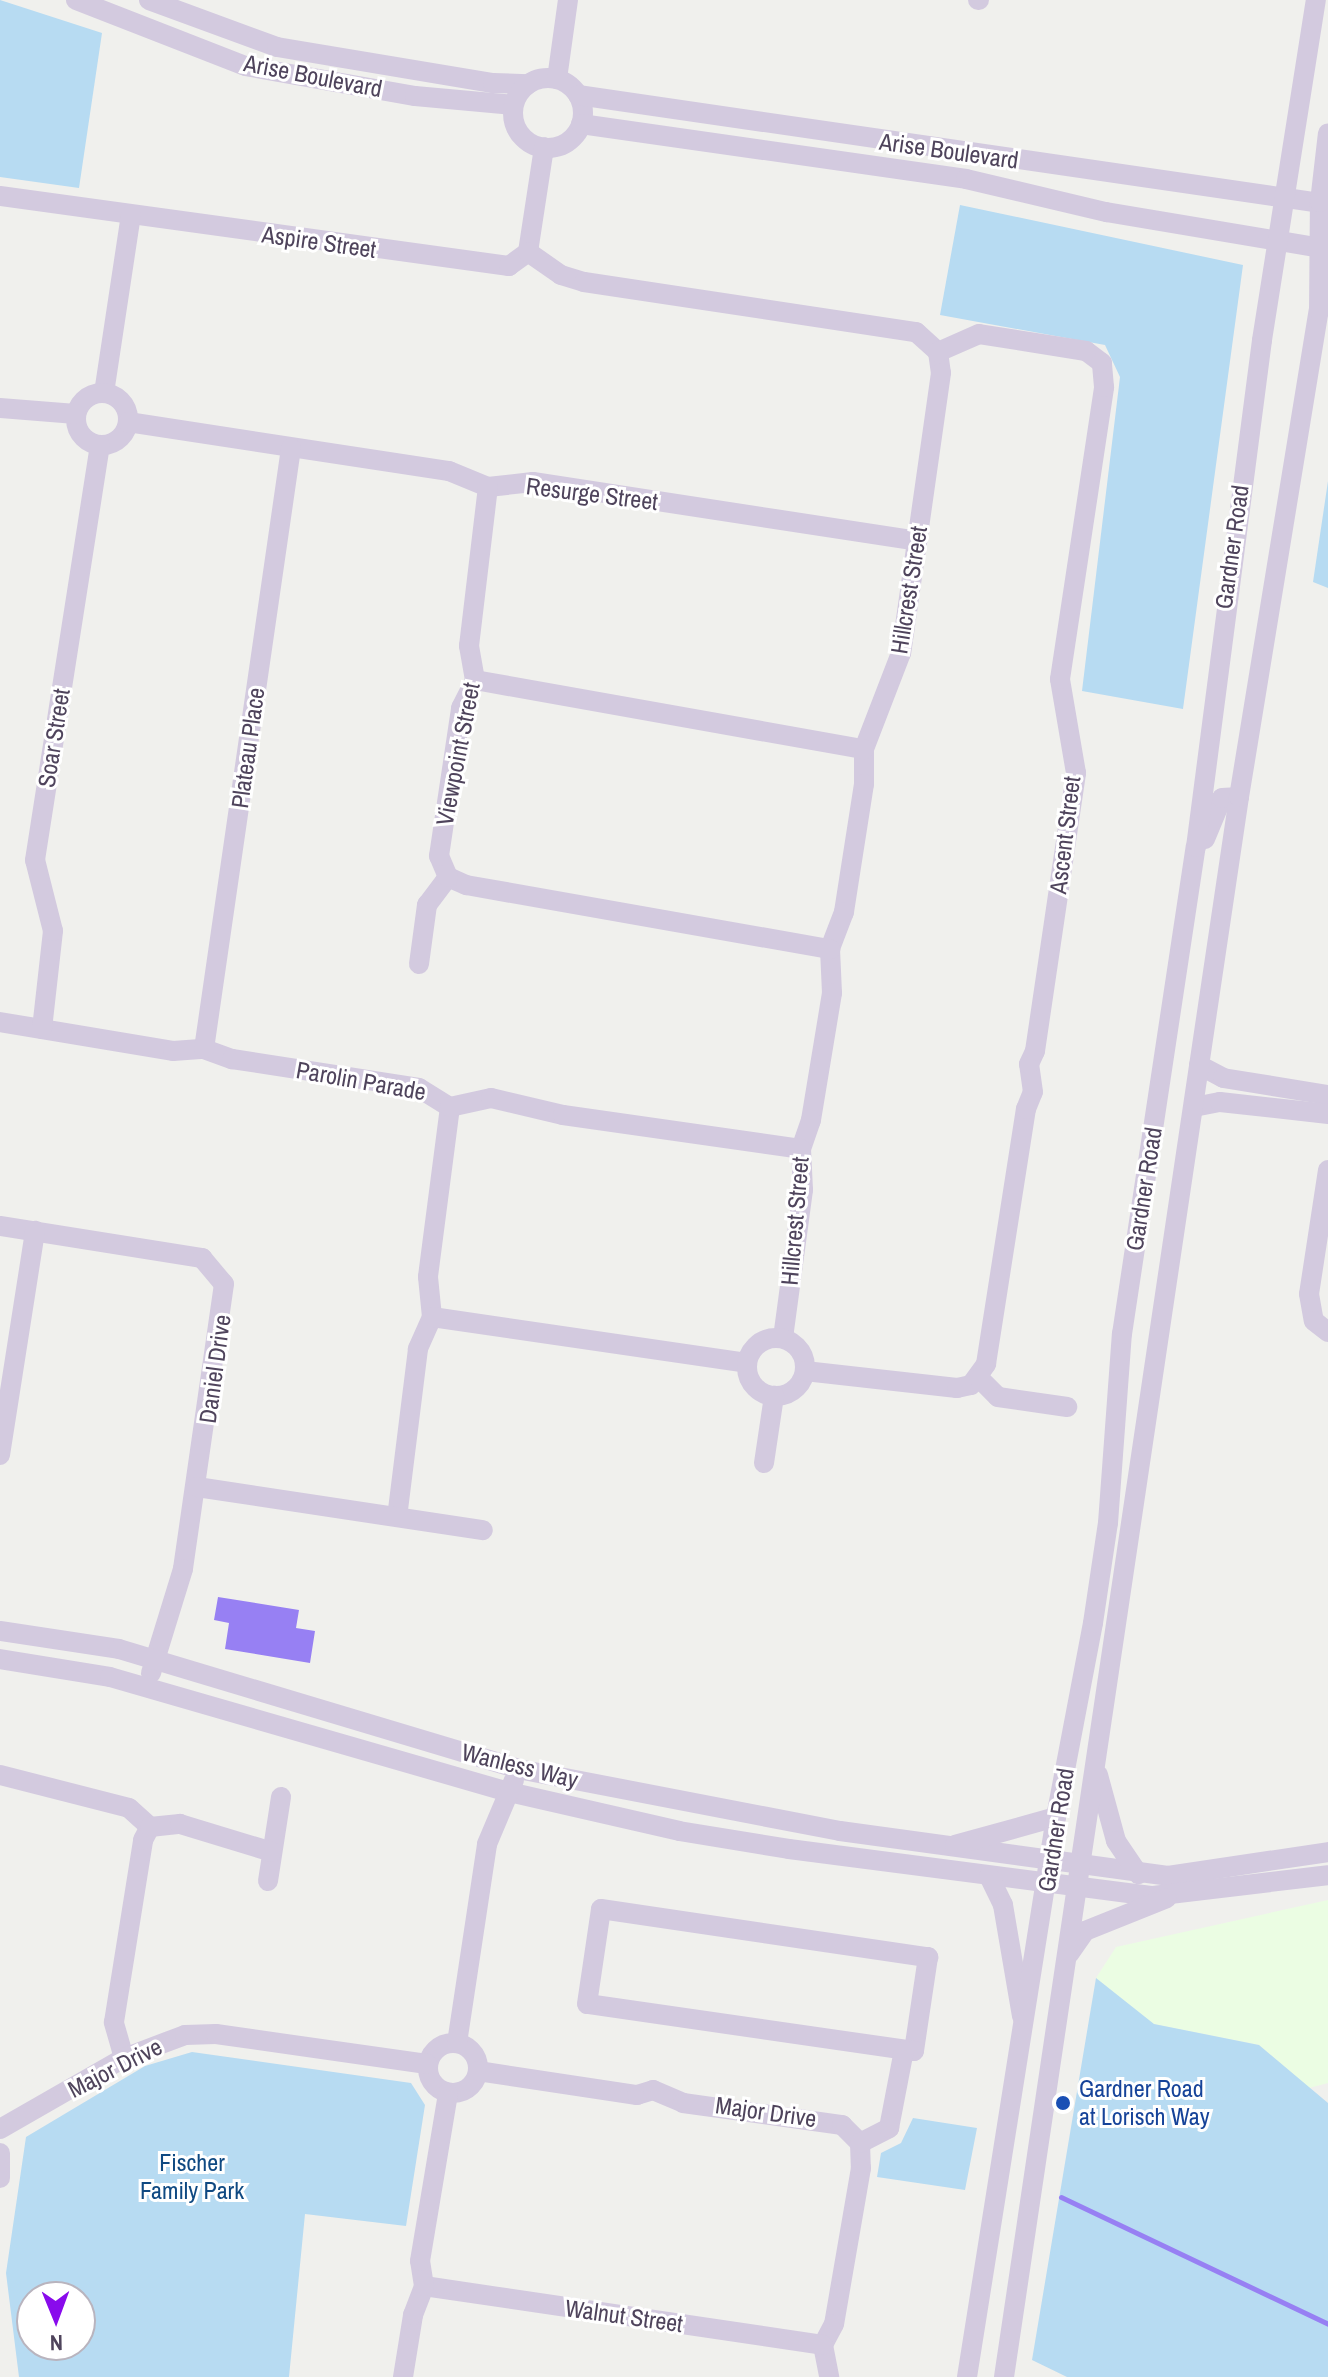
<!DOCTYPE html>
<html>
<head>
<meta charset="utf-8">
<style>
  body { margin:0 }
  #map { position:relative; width:1328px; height:2377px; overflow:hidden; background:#f0f0ed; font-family:"Archivo Narrow",sans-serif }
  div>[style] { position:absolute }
  .commercial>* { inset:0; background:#ebfde3 }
  .green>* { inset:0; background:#b7dbf2 }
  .water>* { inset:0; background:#9780f3 }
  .stream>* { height:5px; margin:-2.5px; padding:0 2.5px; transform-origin:2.5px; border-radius:2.5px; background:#9780f3 }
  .minor>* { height:20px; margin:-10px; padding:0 10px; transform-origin:10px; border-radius:10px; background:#d3cadf }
  .minor>.ring { margin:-10px; padding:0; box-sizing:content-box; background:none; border:20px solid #d3cadf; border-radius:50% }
  .dots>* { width:22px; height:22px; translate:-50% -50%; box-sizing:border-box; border:4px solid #fff; border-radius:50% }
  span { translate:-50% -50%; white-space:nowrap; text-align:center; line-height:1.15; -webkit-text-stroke:6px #fff; paint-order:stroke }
  .street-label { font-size:24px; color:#4f445c }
  .transit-label { font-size:24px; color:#164399 }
  .left { translate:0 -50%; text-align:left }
  .park-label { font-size:24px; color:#0f4982 }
  .north { position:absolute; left:16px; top:2281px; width:80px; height:80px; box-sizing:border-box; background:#fff; border:2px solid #b9b4be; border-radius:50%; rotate:179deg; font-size:22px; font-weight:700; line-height:32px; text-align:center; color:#4f445c }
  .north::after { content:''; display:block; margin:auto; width:28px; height:36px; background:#890bec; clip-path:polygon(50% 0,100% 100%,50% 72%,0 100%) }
</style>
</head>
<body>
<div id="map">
  <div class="commercial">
    <i style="clip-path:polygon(1328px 1900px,1328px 2083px,1309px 2088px,1259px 2045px,1153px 2024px,1096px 1978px,1116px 1947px)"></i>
  </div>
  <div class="green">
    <i style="clip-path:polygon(0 0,102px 33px,79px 188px,0 177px)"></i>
    <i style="clip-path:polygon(960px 205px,1243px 265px,1183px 709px,1082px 691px,1120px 377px,1105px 345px,940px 315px)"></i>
    <i style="clip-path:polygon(1328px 481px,1328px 588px,1313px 582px)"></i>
    <i style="clip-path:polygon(1096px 1978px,1154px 2024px,1259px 2045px,1328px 2103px,1328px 2377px,1067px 2377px,1032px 2360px)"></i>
    <i style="clip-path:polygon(evenodd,192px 2052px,411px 2083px,425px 2105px,406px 2226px,305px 2214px,289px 2377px,19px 2377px,6px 2273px,26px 2137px,145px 2066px,192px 2052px,32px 2297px,80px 2297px,80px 2345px,32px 2345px,32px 2297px)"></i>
    <i style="clip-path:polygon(913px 2118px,977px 2128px,965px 2190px,877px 2177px,881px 2153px,901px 2143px)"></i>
  </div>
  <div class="water">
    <i style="clip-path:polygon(218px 1597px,299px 1610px,296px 1628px,315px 1631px,310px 1663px,225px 1649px,229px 1623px,214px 1620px)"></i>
  </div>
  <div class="stream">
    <i style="left:1061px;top:2197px;width:296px;rotate:25.4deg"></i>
  </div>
  <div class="minor">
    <i style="left:76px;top:0;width:181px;rotate:21.3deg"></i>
    <i style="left:245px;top:66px;width:173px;rotate:10deg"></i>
    <i style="left:415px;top:96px;width:98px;rotate:5.2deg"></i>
    <i style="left:149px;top:0;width:136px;rotate:20.2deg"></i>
    <i style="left:277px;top:47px;width:219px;rotate:9.5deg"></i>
    <i style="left:493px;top:83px;width:35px;rotate:2deg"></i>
    <i style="left:978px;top:0;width:1px"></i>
    <i class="ring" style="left:513px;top:78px;width:50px;height:50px"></i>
    <i style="left:557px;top:79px;width:80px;rotate:-82.1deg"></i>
    <i style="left:578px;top:95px;width:758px;rotate:8.27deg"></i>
    <i style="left:581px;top:124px;width:389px;rotate:8.1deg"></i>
    <i style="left:966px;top:179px;width:144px;rotate:13.3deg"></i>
    <i style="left:1106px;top:212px;width:225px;rotate:9.5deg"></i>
    <i style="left:0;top:196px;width:514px;rotate:7.83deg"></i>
    <i style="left:509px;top:266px;width:24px;rotate:-36deg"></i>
    <i style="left:528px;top:252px;width:106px;rotate:-81.3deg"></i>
    <i style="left:528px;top:252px;width:40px;rotate:34.9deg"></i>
    <i style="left:561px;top:275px;width:24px;rotate:17deg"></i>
    <i style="left:584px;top:282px;width:336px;rotate:8.6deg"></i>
    <i style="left:916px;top:332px;width:30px;rotate:42deg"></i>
    <i style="left:938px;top:352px;width:21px;rotate:82deg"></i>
    <i style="left:941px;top:373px;width:283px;rotate:98.1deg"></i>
    <i style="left:901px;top:653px;width:103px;rotate:111.1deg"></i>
    <i style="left:864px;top:749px;width:35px;rotate:90deg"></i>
    <i style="left:864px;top:784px;width:130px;rotate:98.9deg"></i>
    <i style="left:844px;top:912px;width:40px;rotate:111deg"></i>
    <i style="left:830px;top:949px;width:44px;rotate:87.4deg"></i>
    <i style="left:832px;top:993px;width:129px;rotate:99.4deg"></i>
    <i style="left:811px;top:1120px;width:31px;rotate:109deg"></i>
    <i style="left:801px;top:1149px;width:41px;rotate:87.2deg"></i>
    <i style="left:803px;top:1190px;width:149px;rotate:97.7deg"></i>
    <i style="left:104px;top:393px;width:180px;rotate:-81.4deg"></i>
    <i class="ring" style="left:76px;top:393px;width:32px;height:32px"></i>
    <i style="left:0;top:408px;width:76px;rotate:4.5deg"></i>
    <i style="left:128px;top:422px;width:325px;rotate:8.7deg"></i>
    <i style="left:449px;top:471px;width:42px;rotate:22.3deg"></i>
    <i style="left:488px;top:487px;width:45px;rotate:-6.3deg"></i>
    <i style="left:533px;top:482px;width:389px;rotate:8.7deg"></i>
    <i style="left:475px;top:680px;width:395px;rotate:10.1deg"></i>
    <i style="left:1205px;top:839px;width:44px;rotate:-67.5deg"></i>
    <i style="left:1222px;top:798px;width:17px;rotate:-3deg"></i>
    <i style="left:448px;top:877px;width:20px;rotate:24deg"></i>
    <i style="left:466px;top:885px;width:370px;rotate:10deg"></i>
    <i style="left:419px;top:964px;width:60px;rotate:-82.3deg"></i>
    <i style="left:427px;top:905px;width:35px;rotate:-53deg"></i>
    <i style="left:448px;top:877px;width:23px;rotate:-113deg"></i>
    <i style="left:439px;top:856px;width:150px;rotate:-81.5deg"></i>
    <i style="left:461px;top:708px;width:31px;rotate:-63deg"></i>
    <i style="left:475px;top:680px;width:35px;rotate:-100deg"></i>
    <i style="left:469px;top:646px;width:160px;rotate:-83.2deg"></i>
    <i style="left:0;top:1022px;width:175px;rotate:9.5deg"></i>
    <i style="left:173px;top:1051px;width:31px;rotate:-4deg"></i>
    <i style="left:204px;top:1049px;width:30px;rotate:20deg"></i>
    <i style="left:232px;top:1059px;width:189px;rotate:8.8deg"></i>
    <i style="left:419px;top:1088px;width:36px;rotate:32deg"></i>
    <i style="left:450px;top:1107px;width:171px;rotate:97.4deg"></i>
    <i style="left:428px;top:1277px;width:40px;rotate:84.3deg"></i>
    <i style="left:432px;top:1317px;width:35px;rotate:114deg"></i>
    <i style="left:418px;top:1349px;width:169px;rotate:97.1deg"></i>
    <i style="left:42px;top:1029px;width:99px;rotate:-83.6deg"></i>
    <i style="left:53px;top:931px;width:73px;rotate:-104.2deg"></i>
    <i style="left:35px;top:860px;width:420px;rotate:-81.1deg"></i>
    <i style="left:204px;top:1049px;width:607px;rotate:-81.76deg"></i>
    <i style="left:1199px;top:1065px;width:27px;rotate:28deg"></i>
    <i style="left:1223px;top:1078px;width:106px;rotate:9.2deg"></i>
    <i style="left:450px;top:1107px;width:42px;rotate:-12.4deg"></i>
    <i style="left:491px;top:1098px;width:74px;rotate:13.3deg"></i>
    <i style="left:563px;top:1115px;width:240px;rotate:8.1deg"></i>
    <i style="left:1194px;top:1107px;width:26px;rotate:-11deg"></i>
    <i style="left:1220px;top:1102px;width:109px;rotate:6.3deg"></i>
    <i style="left:1328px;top:1170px;width:125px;rotate:98.7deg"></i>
    <i style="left:1309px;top:1294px;width:27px;rotate:80deg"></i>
    <i style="left:1314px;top:1321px;width:18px;rotate:38deg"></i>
    <i style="left:0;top:1226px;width:205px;rotate:9deg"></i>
    <i style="left:202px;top:1258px;width:34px;rotate:50deg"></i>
    <i style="left:224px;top:1284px;width:288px;rotate:98.2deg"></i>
    <i style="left:183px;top:1569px;width:109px;rotate:107.1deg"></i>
    <i style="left:432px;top:1317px;width:318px;rotate:8.3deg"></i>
    <i class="ring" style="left:747px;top:1338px;width:38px;height:38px"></i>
    <i style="left:805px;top:1371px;width:153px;rotate:6.4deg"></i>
    <i style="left:957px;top:1388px;width:14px;rotate:-12deg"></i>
    <i style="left:971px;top:1385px;width:26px;rotate:-54deg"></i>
    <i style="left:986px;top:1364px;width:258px;rotate:-81.1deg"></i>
    <i style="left:1026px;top:1109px;width:18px;rotate:-68deg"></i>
    <i style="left:1033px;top:1092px;width:28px;rotate:-98deg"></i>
    <i style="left:1029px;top:1064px;width:14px;rotate:-65deg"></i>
    <i style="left:1035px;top:1051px;width:281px;rotate:-81.6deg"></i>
    <i style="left:1076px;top:773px;width:95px;rotate:-99.7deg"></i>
    <i style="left:1060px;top:679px;width:295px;rotate:-81.4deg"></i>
    <i style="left:1104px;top:387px;width:24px;rotate:-95deg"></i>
    <i style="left:1102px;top:363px;width:20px;rotate:-143deg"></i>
    <i style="left:1086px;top:351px;width:108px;rotate:-171deg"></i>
    <i style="left:979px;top:334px;width:45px;rotate:156.3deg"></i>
    <i style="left:979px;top:1378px;width:27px;rotate:45deg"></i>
    <i style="left:998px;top:1397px;width:70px;rotate:8.2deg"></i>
    <i style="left:0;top:1455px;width:227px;rotate:-81.1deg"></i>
    <i style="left:764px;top:1463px;width:68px;rotate:-81.5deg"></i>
    <i style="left:197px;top:1487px;width:289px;rotate:8.6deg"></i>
    <i style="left:0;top:1631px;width:120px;rotate:8.6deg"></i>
    <i style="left:119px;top:1649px;width:417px;rotate:16.7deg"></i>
    <i style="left:518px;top:1769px;width:328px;rotate:10.9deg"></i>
    <i style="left:840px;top:1831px;width:331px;rotate:7.8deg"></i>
    <i style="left:1168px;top:1876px;width:162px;rotate:-8.5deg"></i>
    <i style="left:0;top:1659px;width:111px;rotate:9.3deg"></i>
    <i style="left:110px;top:1677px;width:415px;rotate:16.1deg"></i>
    <i style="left:509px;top:1792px;width:174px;rotate:12.9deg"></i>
    <i style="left:679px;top:1831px;width:111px;rotate:9.3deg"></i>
    <i style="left:789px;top:1849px;width:367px;rotate:7.4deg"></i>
    <i style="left:1153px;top:1896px;width:176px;rotate:-6.8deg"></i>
    <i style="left:0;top:1775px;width:133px;rotate:14.3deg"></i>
    <i style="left:129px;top:1808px;width:28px;rotate:42deg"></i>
    <i style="left:1098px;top:1775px;width:68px;rotate:74.7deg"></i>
    <i style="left:1116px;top:1841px;width:40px;rotate:56deg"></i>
    <i style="left:955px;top:1845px;width:105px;rotate:-15.5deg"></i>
    <i style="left:989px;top:1876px;width:32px;rotate:64deg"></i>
    <i style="left:1003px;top:1905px;width:113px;rotate:80.3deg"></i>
    <i style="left:268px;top:1881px;width:85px;rotate:-81.2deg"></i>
    <i style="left:601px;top:1909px;width:331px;rotate:8.4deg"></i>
    <i style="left:928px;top:1957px;width:95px;rotate:98.5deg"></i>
    <i style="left:914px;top:2051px;width:330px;rotate:-171.8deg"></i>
    <i style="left:587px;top:2004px;width:96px;rotate:-81.6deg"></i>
    <i style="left:1069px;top:1954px;width:28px;rotate:-55deg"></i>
    <i style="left:1085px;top:1931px;width:88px;rotate:-21.9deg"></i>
    <i class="ring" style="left:428px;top:2043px;width:30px;height:30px"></i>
    <i style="left:457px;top:2043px;width:201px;rotate:-81.4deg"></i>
    <i style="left:487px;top:1844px;width:69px;rotate:-67.1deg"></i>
    <i style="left:124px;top:2058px;width:37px;rotate:-106deg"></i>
    <i style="left:114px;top:2022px;width:184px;rotate:-80.9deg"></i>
    <i style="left:143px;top:1840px;width:15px;rotate:-62deg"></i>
    <i style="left:150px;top:1827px;width:30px;rotate:-6deg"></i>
    <i style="left:180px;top:1824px;width:96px;rotate:16.9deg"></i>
    <i style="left:478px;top:2071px;width:161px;rotate:8.6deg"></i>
    <i style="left:637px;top:2095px;width:17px;rotate:-17deg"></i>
    <i style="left:653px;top:2090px;width:33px;rotate:23deg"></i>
    <i style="left:683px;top:2103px;width:161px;rotate:7.9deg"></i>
    <i style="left:842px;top:2125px;width:25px;rotate:45deg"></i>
    <i style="left:860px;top:2143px;width:25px;rotate:88deg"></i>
    <i style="left:861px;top:2168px;width:158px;rotate:99.8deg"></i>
    <i style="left:834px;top:2324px;width:24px;rotate:118deg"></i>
    <i style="left:823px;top:2345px;width:33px;rotate:79deg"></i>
    <i style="left:0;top:2129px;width:143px;rotate:-29.8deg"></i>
    <i style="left:124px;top:2058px;width:65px;rotate:-20.7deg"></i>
    <i style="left:185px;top:2035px;width:31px;rotate:-2deg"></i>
    <i style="left:216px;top:2034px;width:213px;rotate:8.1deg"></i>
    <i style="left:860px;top:2143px;width:33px;rotate:-27deg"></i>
    <i style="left:889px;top:2128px;width:79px;rotate:-79.1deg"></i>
    <i style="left:0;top:2153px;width:25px;rotate:90deg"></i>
    <i style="left:424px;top:2286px;width:403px;rotate:8.4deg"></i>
    <i style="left:403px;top:2377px;width:63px;rotate:-80.8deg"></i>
    <i style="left:413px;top:2315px;width:31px;rotate:-69deg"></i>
    <i style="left:424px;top:2286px;width:25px;rotate:-99deg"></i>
    <i style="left:420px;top:2261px;width:170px;rotate:-80.5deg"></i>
    <i style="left:967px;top:2377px;width:567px;rotate:-80.97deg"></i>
    <i style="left:1056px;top:1817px;width:197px;rotate:-79.2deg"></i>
    <i style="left:1093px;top:1623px;width:101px;rotate:-81.5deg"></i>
    <i style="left:1108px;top:1523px;width:190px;rotate:-85.8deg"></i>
    <i style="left:1122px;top:1334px;width:493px;rotate:-81.4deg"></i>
    <i style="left:1196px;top:847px;width:511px;rotate:-82.58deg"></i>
    <i style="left:1262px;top:340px;width:344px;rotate:-81deg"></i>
    <i style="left:1004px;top:2377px;width:1597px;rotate:-81.54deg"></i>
    <i style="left:1239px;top:797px;width:493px;rotate:-80.7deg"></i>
    <i style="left:1319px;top:311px;width:109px;rotate:-89.5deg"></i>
    <i style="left:1320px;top:202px;width:69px;rotate:-83.4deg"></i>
  </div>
  <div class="dots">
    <i style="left:1063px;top:2103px;background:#1a4fb4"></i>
  </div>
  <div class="street-label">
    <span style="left:313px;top:76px;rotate:11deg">Arise Boulevard</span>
    <span style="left:949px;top:151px;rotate:8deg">Arise Boulevard</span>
    <span style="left:319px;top:242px;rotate:8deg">Aspire Street</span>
    <span style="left:592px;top:494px;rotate:7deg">Resurge Street</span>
    <span style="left:1232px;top:547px;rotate:-82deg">Gardner Road</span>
    <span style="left:909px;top:590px;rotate:-81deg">Hillcrest Street</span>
    <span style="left:54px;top:738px;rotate:-81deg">Soar Street</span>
    <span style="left:248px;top:748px;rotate:-82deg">Plateau Place</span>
    <span style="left:458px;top:754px;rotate:-79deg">Viewpoint Street</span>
    <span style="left:1065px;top:835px;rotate:-83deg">Ascent Street</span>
    <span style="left:361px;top:1081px;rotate:10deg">Parolin Parade</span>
    <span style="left:1144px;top:1189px;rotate:-81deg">Gardner Road</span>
    <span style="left:795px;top:1221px;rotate:-85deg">Hillcrest Street</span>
    <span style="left:215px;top:1369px;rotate:-82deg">Daniel Drive</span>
    <span style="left:520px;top:1766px;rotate:14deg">Wanless Way</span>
    <span style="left:1056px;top:1830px;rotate:-81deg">Gardner Road</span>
    <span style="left:115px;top:2068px;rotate:-27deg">Major Drive</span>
    <span style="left:766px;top:2112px;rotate:8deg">Major Drive</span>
    <span style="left:624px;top:2316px;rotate:8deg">Walnut Street</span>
  </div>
  <div class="transit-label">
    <span class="left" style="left:1079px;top:2103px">Gardner Road<br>at Lorisch Way</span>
  </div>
  <div class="park-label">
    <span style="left:192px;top:2177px">Fischer<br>Family Park</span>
  </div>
  <div class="north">N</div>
</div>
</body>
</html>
